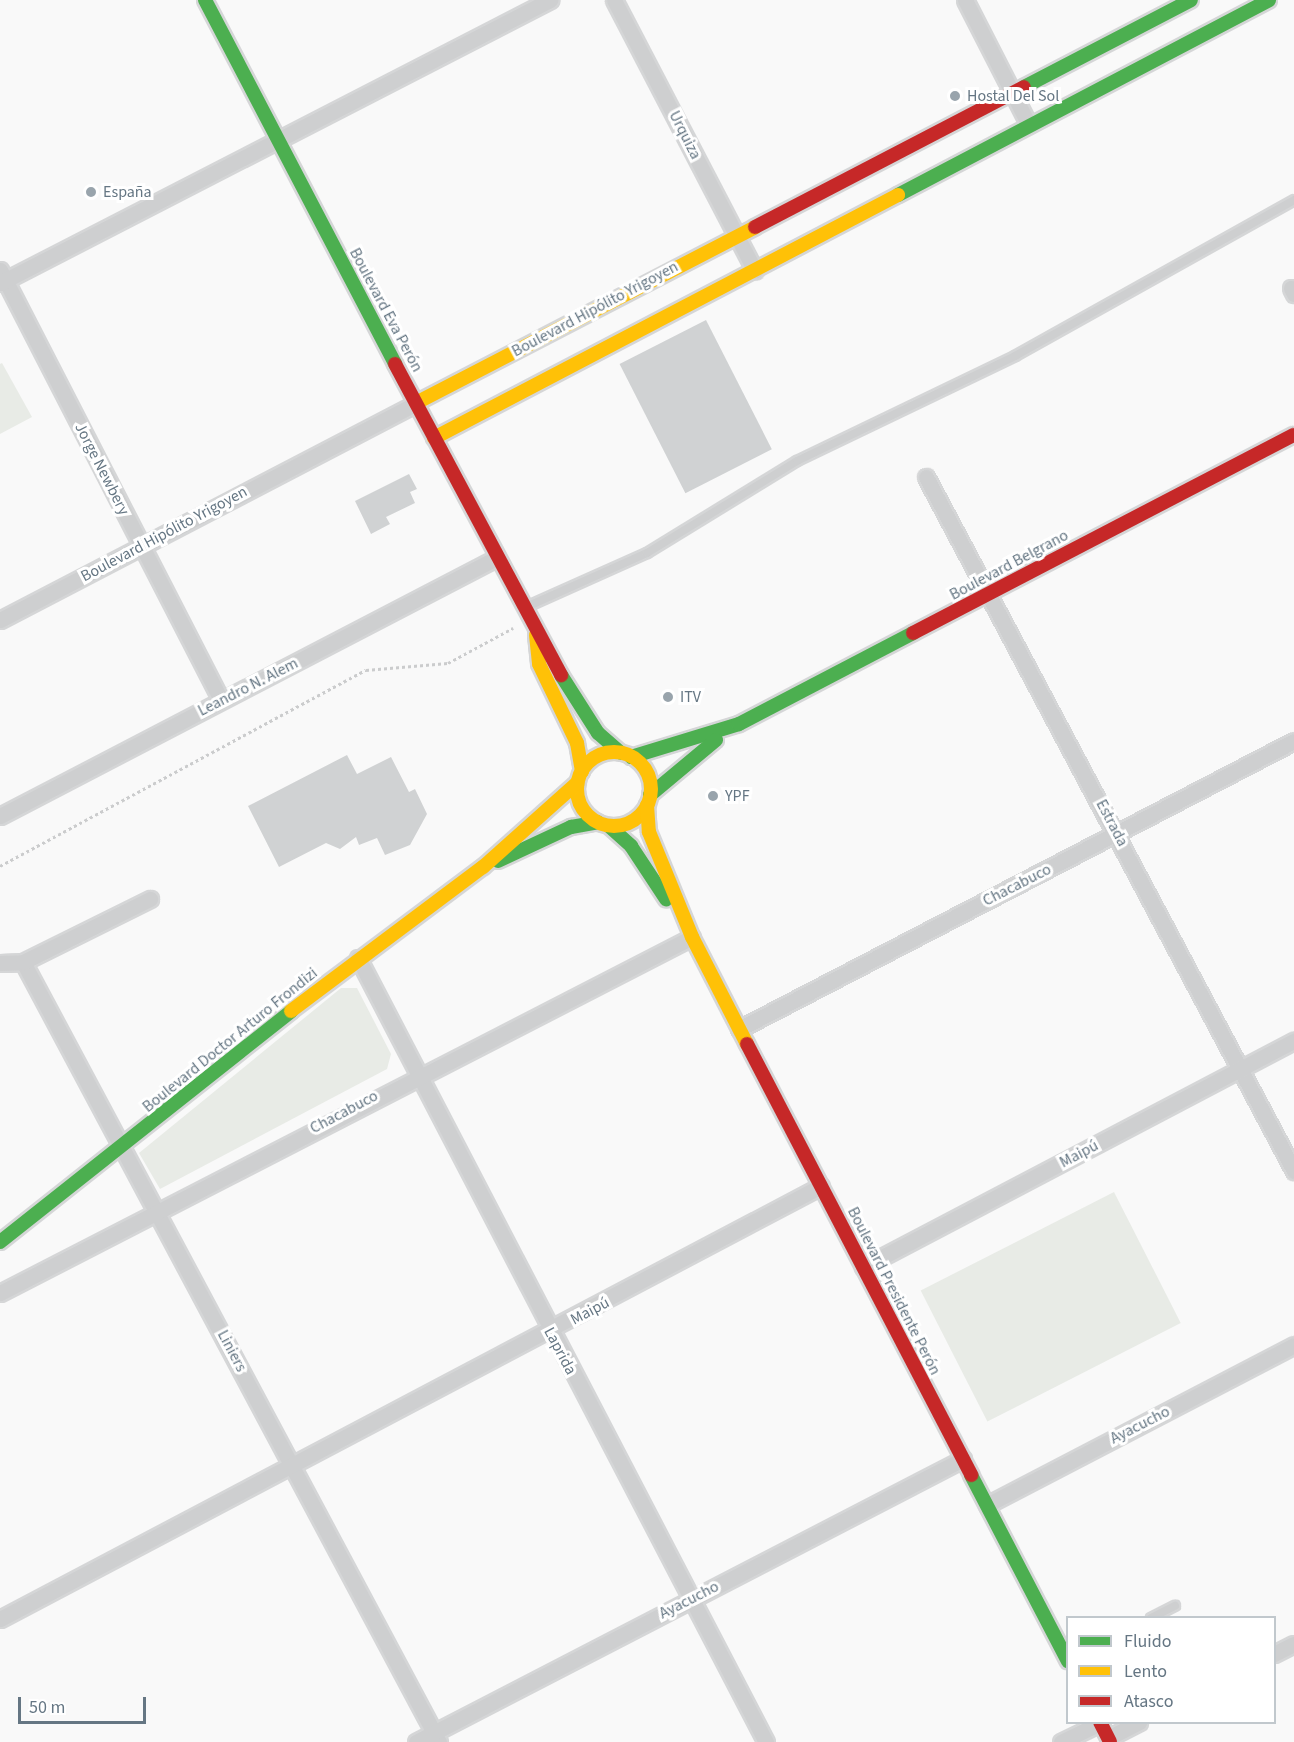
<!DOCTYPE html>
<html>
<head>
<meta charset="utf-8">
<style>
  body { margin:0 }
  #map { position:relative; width:1294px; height:1742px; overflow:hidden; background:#f9f9f9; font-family:"Source Sans 3",sans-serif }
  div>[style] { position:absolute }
  .green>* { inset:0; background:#e8ebe6; transform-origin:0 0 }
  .building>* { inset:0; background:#d0d2d3; transform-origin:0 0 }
  .path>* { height:3px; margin-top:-1.5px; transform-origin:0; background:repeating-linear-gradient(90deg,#cbcccd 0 3px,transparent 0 6px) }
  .roads { filter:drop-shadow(2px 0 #d5d6d7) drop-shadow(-2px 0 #d5d6d7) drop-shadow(0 2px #d5d6d7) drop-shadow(0 -2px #d5d6d7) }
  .lane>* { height:8px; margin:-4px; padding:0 4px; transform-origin:4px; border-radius:4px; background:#cecfd0 }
  .street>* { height:15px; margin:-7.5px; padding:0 7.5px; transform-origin:7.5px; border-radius:7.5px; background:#cecfd0 }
  .fast>* { height:14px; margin:-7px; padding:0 7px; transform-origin:7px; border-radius:7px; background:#4caf50 }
  .slow>* { height:14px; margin:-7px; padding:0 7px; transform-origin:7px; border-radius:7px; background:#ffc107 }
  .slow>.ring { margin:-7px; padding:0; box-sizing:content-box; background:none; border:14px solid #ffc107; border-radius:50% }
  .jam>* { height:14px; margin:-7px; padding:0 7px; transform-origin:7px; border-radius:7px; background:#c62828 }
  .dots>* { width:16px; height:16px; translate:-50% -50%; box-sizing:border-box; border:3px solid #fff; border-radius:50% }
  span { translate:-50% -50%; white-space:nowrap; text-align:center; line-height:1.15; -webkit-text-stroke:6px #fff; paint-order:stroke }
  .poi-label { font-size:16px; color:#657683 }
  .left { translate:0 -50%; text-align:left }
  .street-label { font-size:16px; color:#657683 }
  .legend { position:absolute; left:1066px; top:1616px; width:210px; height:108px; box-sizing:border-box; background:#fff; border:2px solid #c1c8cd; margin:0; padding:8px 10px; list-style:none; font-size:18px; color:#657683 }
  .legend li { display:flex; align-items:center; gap:12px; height:30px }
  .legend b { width:30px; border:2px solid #c1c8cd }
  .scale { position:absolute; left:18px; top:1697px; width:128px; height:27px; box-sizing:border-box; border:3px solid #657683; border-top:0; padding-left:8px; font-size:18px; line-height:21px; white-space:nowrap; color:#657683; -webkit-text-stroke:4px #fff; paint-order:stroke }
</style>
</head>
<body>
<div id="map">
  <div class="green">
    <i style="clip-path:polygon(2px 363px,32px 417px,0 434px,0 364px)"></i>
    <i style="clip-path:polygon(341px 988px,357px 988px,391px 1054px,387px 1069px,160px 1189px,139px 1153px)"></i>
    <i style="left:1114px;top:1192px;width:147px;height:217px;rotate:63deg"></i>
  </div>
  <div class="building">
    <i style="left:706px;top:320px;width:145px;height:97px;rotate:63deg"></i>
    <i style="clip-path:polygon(409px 474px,417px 489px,410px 492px,415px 503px,386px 517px,390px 524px,371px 534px,355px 501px)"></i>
    <i style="clip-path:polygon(347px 755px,357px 774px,391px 757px,409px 792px,415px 789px,427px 814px,410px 845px,385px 855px,377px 838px,359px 845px,356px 837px,340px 849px,326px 843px,279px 867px,248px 806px)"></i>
  </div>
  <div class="path">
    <i style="left:0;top:866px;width:415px;rotate:-28.2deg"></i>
    <i style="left:366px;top:670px;width:82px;rotate:-4.9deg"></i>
    <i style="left:448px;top:663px;width:74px;rotate:-28.3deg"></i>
  </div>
  <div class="roads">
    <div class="lane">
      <i style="left:524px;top:608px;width:135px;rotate:-24.1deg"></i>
      <i style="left:647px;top:553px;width:176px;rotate:-31.5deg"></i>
      <i style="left:797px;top:461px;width:242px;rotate:-25.7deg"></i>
      <i style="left:1015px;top:356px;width:320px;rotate:-29.2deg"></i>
      <i style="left:1151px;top:1618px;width:27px;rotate:-27deg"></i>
    </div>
    <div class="street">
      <i style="left:614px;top:0;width:305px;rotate:62.5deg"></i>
      <i style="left:965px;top:0;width:140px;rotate:62.9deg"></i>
      <i style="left:0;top:270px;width:483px;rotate:62.8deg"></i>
      <i style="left:0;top:283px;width:619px;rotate:-27.23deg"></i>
      <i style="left:1291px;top:288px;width:7px;rotate:63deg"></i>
      <i style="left:926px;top:477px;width:786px;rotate:62.06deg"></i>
      <i style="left:0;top:620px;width:469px;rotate:-27.5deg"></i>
      <i style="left:0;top:816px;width:559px;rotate:-27.48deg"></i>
      <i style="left:358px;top:958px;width:884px;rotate:62.51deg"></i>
      <i style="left:23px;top:962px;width:884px;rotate:61.93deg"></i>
      <i style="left:0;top:963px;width:23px;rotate:-2deg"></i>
      <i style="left:23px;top:962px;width:142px;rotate:-26.4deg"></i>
      <i style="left:739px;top:1029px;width:625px;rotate:-27.43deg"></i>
      <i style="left:863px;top:1267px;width:487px;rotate:-27.7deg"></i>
      <i style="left:0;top:1293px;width:778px;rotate:-27.22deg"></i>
      <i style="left:987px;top:1505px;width:346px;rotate:-27.5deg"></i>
      <i style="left:0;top:1619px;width:928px;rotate:-27.81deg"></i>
      <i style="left:1274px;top:1654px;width:22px;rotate:-27deg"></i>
      <i style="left:1108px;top:1738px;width:35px;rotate:-27deg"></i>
      <i style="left:416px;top:1742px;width:616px;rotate:-27.36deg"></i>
      <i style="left:1061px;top:1742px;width:43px;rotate:-26deg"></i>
    </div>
    <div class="fast">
      <i style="left:205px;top:0;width:411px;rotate:62.4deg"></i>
      <i style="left:1024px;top:87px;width:188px;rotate:-27.5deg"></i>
      <i style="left:898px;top:195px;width:419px;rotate:-27.7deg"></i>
      <i style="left:561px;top:675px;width:69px;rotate:57.5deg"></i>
      <i style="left:598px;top:733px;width:30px;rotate:41deg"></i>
      <i style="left:631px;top:757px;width:113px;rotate:-17deg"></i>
      <i style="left:739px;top:724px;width:196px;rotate:-27.6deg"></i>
      <i style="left:650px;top:795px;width:86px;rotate:-39.8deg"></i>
      <i style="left:609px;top:826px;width:30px;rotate:42deg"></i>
      <i style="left:631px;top:846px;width:64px;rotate:56.6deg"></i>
      <i style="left:498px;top:861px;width:81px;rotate:-25deg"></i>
      <i style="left:571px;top:827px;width:27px;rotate:-10deg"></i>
      <i style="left:0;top:1242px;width:372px;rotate:-38.4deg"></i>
      <i style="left:971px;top:1475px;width:210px;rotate:62.5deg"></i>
    </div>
    <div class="slow">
      <i style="left:416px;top:403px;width:382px;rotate:-27.4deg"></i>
      <i style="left:434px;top:438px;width:524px;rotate:-27.64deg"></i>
      <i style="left:536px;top:635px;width:29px;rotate:84deg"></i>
      <i style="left:539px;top:664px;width:88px;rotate:64.3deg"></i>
      <i style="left:577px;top:743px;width:29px;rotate:80deg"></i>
      <i class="ring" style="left:577px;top:752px;width:60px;height:60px"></i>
      <i style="left:647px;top:805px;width:27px;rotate:86deg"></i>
      <i style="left:649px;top:832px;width:113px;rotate:67.7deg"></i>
      <i style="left:692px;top:937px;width:120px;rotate:62.8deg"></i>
      <i style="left:291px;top:1011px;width:240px;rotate:-36.9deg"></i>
      <i style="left:483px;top:867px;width:127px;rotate:-41.8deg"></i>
    </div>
    <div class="jam">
      <i style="left:755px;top:227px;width:303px;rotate:-27.5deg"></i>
      <i style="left:395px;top:364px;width:353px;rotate:61.9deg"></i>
      <i style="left:913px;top:633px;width:429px;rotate:-27.5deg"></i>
      <i style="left:747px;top:1044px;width:486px;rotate:62.5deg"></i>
      <i style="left:1100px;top:1722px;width:22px;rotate:63deg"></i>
    </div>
  </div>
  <div class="dots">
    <i style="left:955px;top:96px;background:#99a4ac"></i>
    <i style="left:91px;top:192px;background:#99a4ac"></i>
    <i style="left:668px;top:697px;background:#99a4ac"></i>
    <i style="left:713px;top:796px;background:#99a4ac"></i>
  </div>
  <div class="poi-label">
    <span class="left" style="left:967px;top:96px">Hostal Del Sol</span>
    <span class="left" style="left:103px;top:192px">España</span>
    <span class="left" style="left:680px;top:697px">ITV</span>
    <span class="left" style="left:725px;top:796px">YPF</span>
  </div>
  <div class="street-label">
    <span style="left:685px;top:135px;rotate:63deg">Urquiza</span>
    <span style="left:595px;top:309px;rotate:-28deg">Boulevard Hipólito Yrigoyen</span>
    <span style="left:386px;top:310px;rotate:62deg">Boulevard Eva Perón</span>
    <span style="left:102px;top:469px;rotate:63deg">Jorge Newbery</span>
    <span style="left:164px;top:534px;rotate:-28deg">Boulevard Hipólito Yrigoyen</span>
    <span style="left:1009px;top:565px;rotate:-28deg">Boulevard Belgrano</span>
    <span style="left:248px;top:687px;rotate:-27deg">Leandro N. Alem</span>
    <span style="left:1112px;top:823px;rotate:62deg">Estrada</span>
    <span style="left:1017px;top:885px;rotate:-27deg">Chacabuco</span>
    <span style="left:230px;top:1040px;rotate:-39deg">Boulevard Doctor Arturo Frondizi</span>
    <span style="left:344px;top:1112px;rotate:-28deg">Chacabuco</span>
    <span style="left:1079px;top:1154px;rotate:-28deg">Maipú</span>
    <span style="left:894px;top:1291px;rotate:63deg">Boulevard Presidente Perón</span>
    <span style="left:590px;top:1311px;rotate:-28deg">Maipú</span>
    <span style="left:232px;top:1351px;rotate:62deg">Liniers</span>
    <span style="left:560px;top:1351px;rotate:62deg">Laprida</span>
    <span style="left:1140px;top:1425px;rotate:-27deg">Ayacucho</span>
    <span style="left:689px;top:1600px;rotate:-27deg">Ayacucho</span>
  </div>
  <ul class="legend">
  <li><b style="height:8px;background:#4caf50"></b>Fluido</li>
  <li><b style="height:8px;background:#ffc107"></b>Lento</li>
  <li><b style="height:8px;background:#c62828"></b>Atasco</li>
  </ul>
  <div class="scale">50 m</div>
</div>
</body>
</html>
